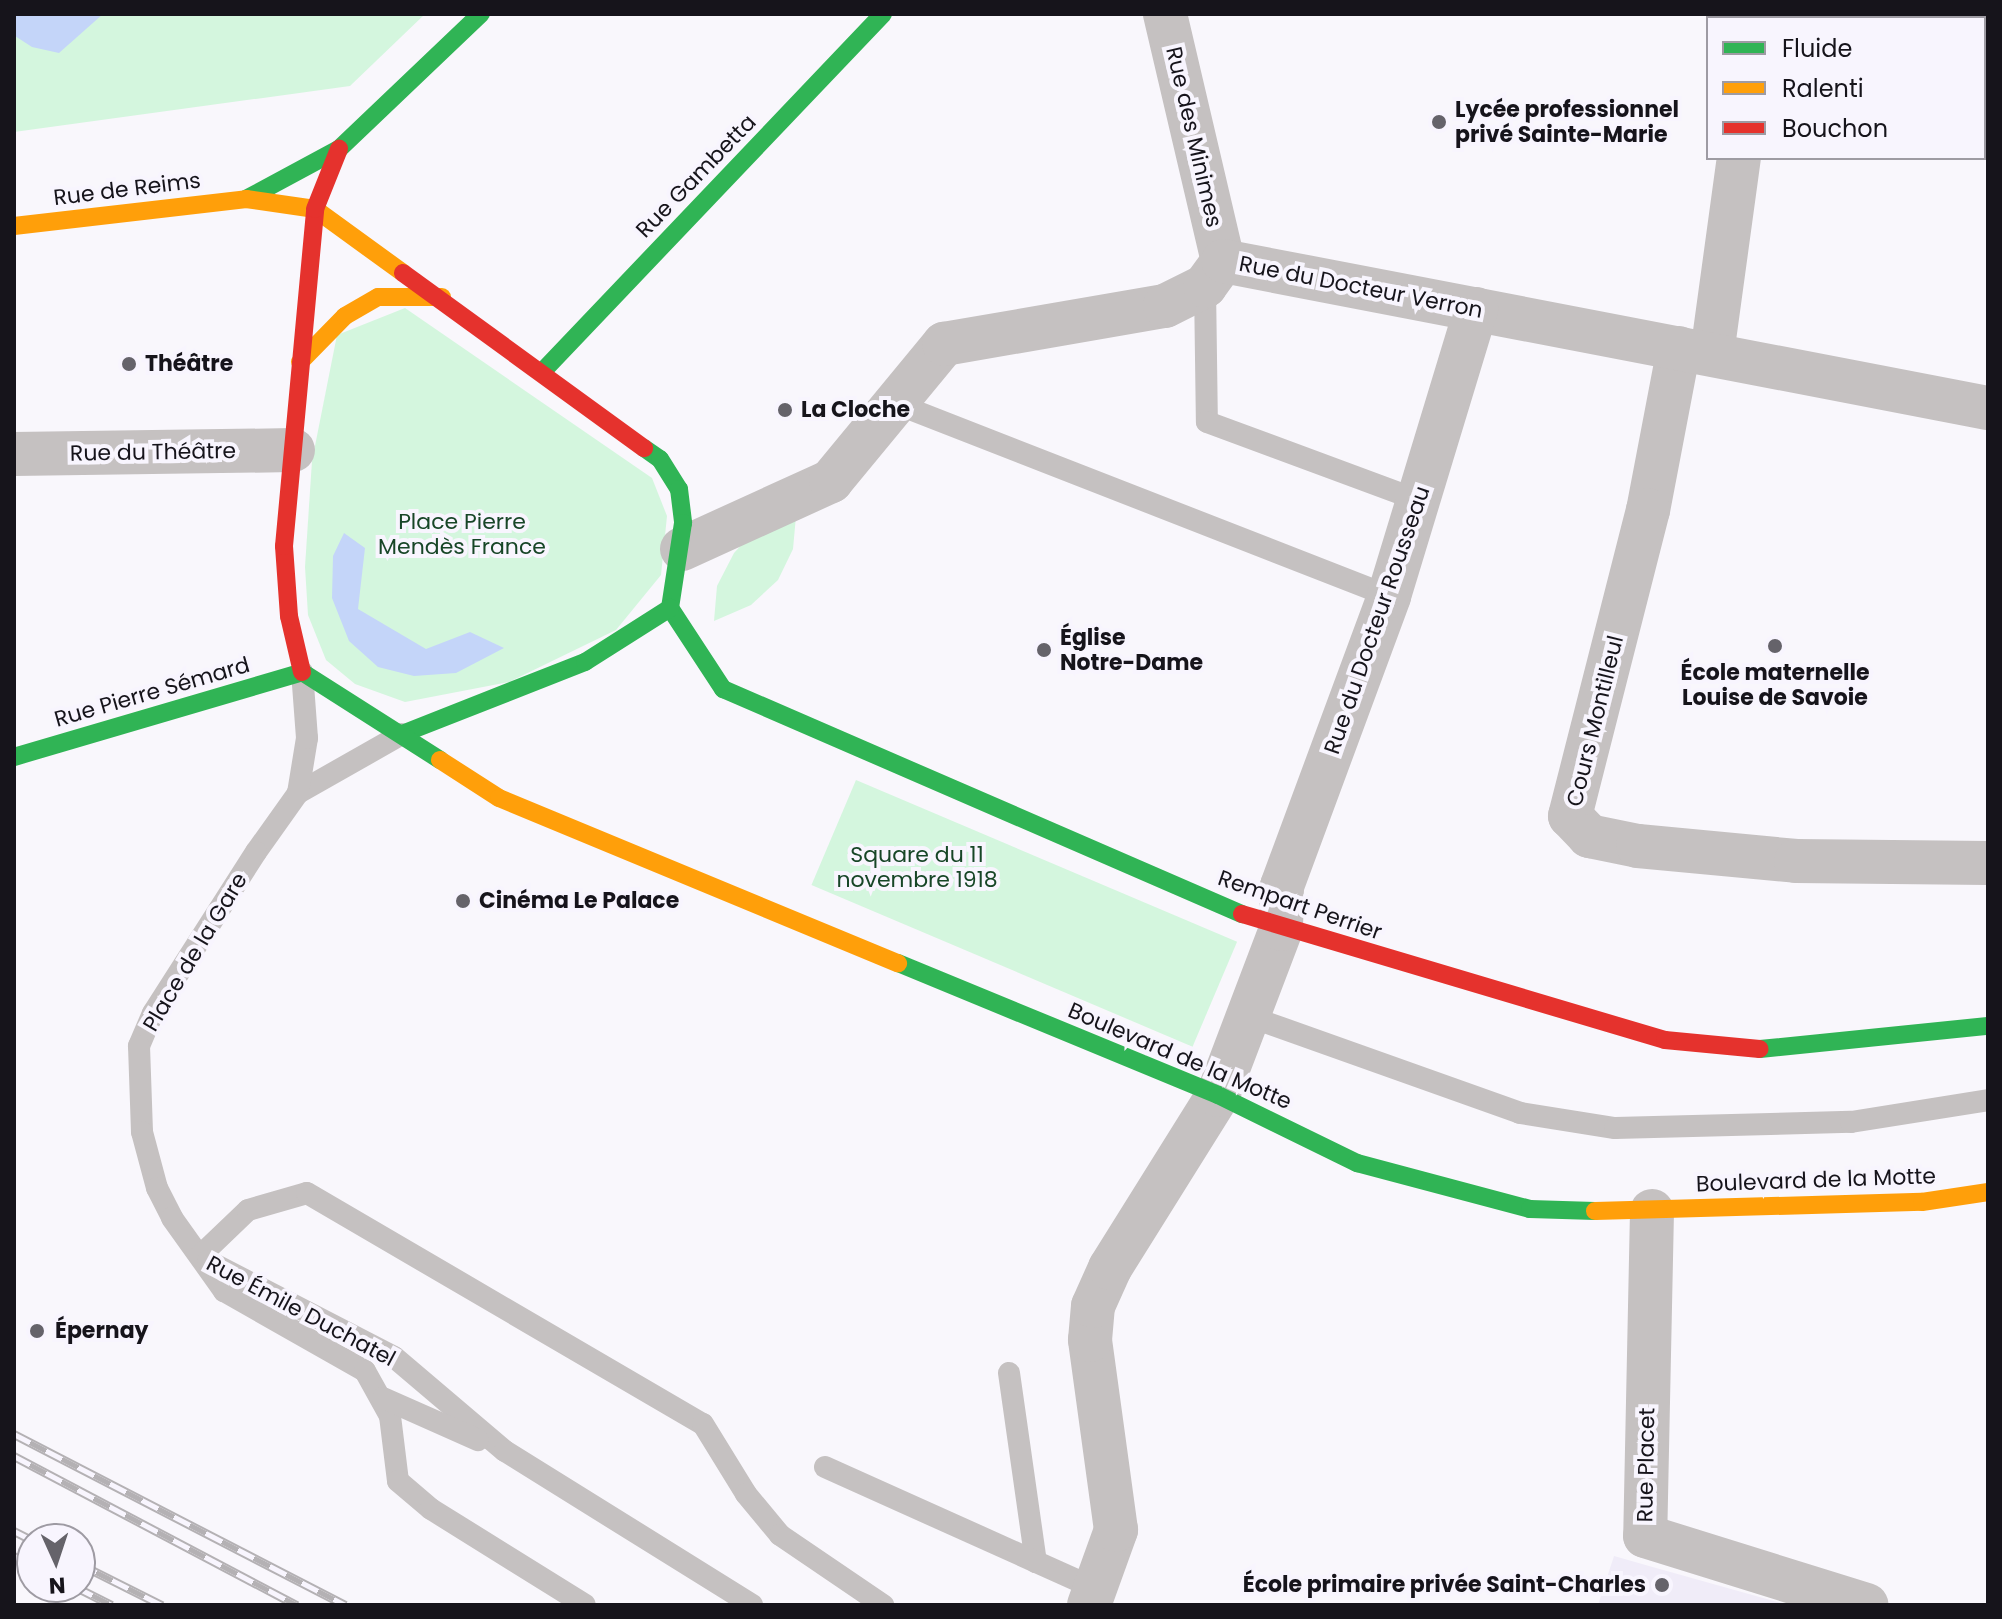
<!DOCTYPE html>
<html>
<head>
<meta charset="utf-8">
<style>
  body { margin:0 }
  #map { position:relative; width:2002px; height:1619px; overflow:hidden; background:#f9f7fc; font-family:Poppins,sans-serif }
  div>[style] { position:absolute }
  .built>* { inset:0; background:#f0ecf8 }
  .green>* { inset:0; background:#d4f6de; transform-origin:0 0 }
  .water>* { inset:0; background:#c4d5f9 }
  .lane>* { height:22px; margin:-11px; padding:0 11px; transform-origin:11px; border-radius:11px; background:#c5c1c1 }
  .street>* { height:44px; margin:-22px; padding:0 22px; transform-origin:22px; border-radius:22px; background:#c5c1c1 }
  .fast>* { height:18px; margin:-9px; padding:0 9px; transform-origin:9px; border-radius:9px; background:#30b455 }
  .slow>* { height:18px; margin:-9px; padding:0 9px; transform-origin:9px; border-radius:9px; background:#ff9f0a }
  .jam>* { height:18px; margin:-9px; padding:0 9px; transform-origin:9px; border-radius:9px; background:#e5322d }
  .rail>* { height:9px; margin-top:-4.5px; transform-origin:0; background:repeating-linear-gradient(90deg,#f8f5fe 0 18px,#b4b1b4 0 36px); box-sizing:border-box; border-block:2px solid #b4b1b4 }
  .dots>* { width:22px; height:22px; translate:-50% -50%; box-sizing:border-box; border:4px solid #f8f5fe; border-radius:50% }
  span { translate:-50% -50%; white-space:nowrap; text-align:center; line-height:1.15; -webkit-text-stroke:8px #f8f5fe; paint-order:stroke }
  .poi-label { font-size:22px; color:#16141b; font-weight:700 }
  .left { translate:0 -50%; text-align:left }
  .right { translate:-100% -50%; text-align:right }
  .street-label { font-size:22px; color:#16141b }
  .park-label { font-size:22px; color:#174627 }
  .frame { position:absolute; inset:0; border:16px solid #16141b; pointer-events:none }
  .legend { position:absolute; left:1706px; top:16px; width:280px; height:144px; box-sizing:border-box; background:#f8f5fe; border:2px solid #9e9ba3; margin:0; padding:10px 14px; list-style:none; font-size:24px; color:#16141b }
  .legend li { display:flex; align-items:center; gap:16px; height:40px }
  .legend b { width:40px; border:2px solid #9e9ba3 }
  .north { position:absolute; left:16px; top:1523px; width:80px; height:80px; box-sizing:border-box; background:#f8f5fe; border:2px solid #9e9ba3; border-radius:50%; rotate:177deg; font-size:22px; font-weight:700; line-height:32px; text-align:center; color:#16141b }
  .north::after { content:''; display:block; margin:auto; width:28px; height:36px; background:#65636a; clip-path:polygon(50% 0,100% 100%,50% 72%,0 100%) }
</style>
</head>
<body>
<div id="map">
  <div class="built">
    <i style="clip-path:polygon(1614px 1556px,1649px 1566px,1788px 1605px,1598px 1605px)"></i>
  </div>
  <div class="green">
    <i style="clip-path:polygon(14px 14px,425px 14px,350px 86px,14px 132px)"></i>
    <i style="clip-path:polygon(405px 308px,652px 478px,667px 516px,661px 575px,616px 630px,509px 682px,405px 702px,355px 684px,326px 660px,308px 615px,305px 567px,312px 461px,337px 335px)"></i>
    <i style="clip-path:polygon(796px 516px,793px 549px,778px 580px,751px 605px,714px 621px,717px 586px,734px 553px,744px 542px)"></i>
    <i style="left:856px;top:780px;width:414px;height:114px;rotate:23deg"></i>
  </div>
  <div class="water">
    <i style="clip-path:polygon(14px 14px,103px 14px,59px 53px,32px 47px,15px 36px)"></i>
    <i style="clip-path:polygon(344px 533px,365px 548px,358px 609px,426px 649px,470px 632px,504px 648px,456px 673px,414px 676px,378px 667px,349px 641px,332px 598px,333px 556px)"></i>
  </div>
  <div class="lane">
    <i style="left:1205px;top:286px;width:136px;rotate:89.2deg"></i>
    <i style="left:1207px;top:422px;width:227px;rotate:20.3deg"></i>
    <i style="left:897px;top:404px;width:528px;rotate:21.32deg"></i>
    <i style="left:402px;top:734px;width:120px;rotate:150.4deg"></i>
    <i style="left:298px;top:793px;width:72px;rotate:125.4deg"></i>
    <i style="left:256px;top:852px;width:191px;rotate:122.6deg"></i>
    <i style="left:153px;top:1013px;width:36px;rotate:113deg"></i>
    <i style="left:139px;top:1046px;width:86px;rotate:88deg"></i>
    <i style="left:142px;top:1132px;width:58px;rotate:75deg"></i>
    <i style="left:157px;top:1188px;width:34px;rotate:63deg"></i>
    <i style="left:172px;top:1218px;width:90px;rotate:54.5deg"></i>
    <i style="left:224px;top:1291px;width:162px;rotate:29.6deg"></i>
    <i style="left:365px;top:1371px;width:51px;rotate:60.9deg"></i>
    <i style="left:390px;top:1416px;width:65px;rotate:83deg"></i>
    <i style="left:398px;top:1481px;width:43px;rotate:40.3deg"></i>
    <i style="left:431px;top:1509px;width:181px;rotate:31.9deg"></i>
    <i style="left:298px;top:793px;width:56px;rotate:-80.7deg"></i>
    <i style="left:307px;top:738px;width:66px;rotate:-94.3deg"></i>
    <i style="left:1248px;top:1016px;width:289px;rotate:19.6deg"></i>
    <i style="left:1520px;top:1113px;width:96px;rotate:9deg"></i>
    <i style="left:1615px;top:1128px;width:236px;rotate:-1.5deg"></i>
    <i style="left:1851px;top:1122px;width:139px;rotate:-9.1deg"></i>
    <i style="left:200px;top:1256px;width:66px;rotate:-43.8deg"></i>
    <i style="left:248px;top:1210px;width:61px;rotate:-16.1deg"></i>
    <i style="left:307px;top:1193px;width:458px;rotate:30.3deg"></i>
    <i style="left:703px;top:1424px;width:82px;rotate:58.4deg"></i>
    <i style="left:746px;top:1494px;width:53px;rotate:50.3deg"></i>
    <i style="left:780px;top:1535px;width:125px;rotate:34.2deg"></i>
    <i style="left:208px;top:1261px;width:209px;rotate:27.3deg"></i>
    <i style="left:394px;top:1357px;width:145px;rotate:40.3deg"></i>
    <i style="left:505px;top:1451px;width:291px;rotate:31.9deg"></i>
    <i style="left:1009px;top:1373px;width:191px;rotate:81.9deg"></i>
    <i style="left:383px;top:1398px;width:104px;rotate:23.9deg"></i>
    <i style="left:825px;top:1467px;width:298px;rotate:24.2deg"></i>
  </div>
  <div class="street">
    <i style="left:1165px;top:14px;width:254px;rotate:76.8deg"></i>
    <i style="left:1758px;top:18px;width:4px;rotate:-90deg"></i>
    <i style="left:1679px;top:348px;width:165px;rotate:100.8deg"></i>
    <i style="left:1648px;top:510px;width:316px;rotate:104.3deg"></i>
    <i style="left:1570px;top:816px;width:28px;rotate:46deg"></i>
    <i style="left:1589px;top:836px;width:50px;rotate:11.5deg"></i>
    <i style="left:1638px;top:846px;width:159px;rotate:5.4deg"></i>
    <i style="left:1796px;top:861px;width:192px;rotate:0.6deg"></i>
    <i style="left:1712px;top:354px;width:198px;rotate:-82.2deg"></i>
    <i style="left:14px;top:454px;width:279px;rotate:-0.8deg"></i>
    <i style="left:682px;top:549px;width:164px;rotate:-24.5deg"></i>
    <i style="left:831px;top:481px;width:178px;rotate:-50.5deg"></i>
    <i style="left:944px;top:344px;width:224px;rotate:-9.8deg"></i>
    <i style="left:1165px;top:306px;width:45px;rotate:-26.6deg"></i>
    <i style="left:1205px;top:286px;width:31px;rotate:-54deg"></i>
    <i style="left:1223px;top:261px;width:779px;rotate:10.88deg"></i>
    <i style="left:1652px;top:1211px;width:325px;rotate:91.2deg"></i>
    <i style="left:1645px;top:1536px;width:232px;rotate:17.3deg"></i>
    <i style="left:1089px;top:1605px;width:80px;rotate:-70.2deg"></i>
    <i style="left:1116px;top:1530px;width:192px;rotate:-97.8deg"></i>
    <i style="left:1090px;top:1340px;width:34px;rotate:-85deg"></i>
    <i style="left:1093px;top:1306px;width:42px;rotate:-65.9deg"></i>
    <i style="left:1110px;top:1268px;width:204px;rotate:-58deg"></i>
    <i style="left:1218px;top:1095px;width:178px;rotate:-69.2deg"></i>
    <i style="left:1281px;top:929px;width:43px;rotate:-88.7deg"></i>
    <i style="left:1282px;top:886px;width:309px;rotate:-69.7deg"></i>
    <i style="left:1389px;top:596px;width:300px;rotate:-73.1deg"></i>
  </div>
  <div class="fast">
    <i style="left:246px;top:199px;width:106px;rotate:-28.3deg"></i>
    <i style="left:339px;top:149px;width:196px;rotate:-43.6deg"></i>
    <i style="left:543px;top:371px;width:493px;rotate:-46.4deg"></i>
    <i style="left:644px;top:448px;width:19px;rotate:35deg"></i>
    <i style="left:660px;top:459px;width:36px;rotate:58deg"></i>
    <i style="left:679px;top:489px;width:34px;rotate:83deg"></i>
    <i style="left:683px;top:523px;width:86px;rotate:98.7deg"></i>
    <i style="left:670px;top:608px;width:97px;rotate:56.8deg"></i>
    <i style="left:723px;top:689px;width:566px;rotate:23.44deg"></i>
    <i style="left:402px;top:734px;width:197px;rotate:-21.5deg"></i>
    <i style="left:585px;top:662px;width:101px;rotate:-32.4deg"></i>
    <i style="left:14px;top:757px;width:300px;rotate:-16.4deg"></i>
    <i style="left:302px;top:672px;width:164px;rotate:32.5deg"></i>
    <i style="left:898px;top:963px;width:346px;rotate:22.4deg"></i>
    <i style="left:1218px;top:1095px;width:155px;rotate:26.1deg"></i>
    <i style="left:1357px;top:1163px;width:179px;rotate:14.9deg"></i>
    <i style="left:1530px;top:1209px;width:65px;rotate:1.8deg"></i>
    <i style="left:1760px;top:1049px;width:229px;rotate:-5.8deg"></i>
  </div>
  <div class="slow">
    <i style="left:14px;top:226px;width:234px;rotate:-6.6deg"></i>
    <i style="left:246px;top:199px;width:70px;rotate:8.2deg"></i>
    <i style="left:315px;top:209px;width:109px;rotate:36deg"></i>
    <i style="left:300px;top:362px;width:64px;rotate:-45.6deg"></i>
    <i style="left:345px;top:316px;width:38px;rotate:-30deg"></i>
    <i style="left:378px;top:297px;width:64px"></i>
    <i style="left:440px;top:760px;width:70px;rotate:32.8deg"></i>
    <i style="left:499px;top:798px;width:432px;rotate:22.5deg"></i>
    <i style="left:1595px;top:1211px;width:327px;rotate:-1.6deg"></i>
    <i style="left:1922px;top:1202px;width:67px;rotate:-8.6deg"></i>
  </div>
  <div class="jam">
    <i style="left:403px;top:273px;width:298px;rotate:36deg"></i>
    <i style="left:302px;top:672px;width:57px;rotate:-103.1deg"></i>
    <i style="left:289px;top:616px;width:70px;rotate:-94.1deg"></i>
    <i style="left:284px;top:546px;width:338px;rotate:-84.7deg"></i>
    <i style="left:315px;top:209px;width:65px;rotate:-68.2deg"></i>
    <i style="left:1242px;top:914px;width:441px;rotate:16.6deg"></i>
    <i style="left:1665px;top:1040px;width:95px;rotate:5.4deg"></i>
  </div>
  <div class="rail">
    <i style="left:14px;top:1434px;width:373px;rotate:27.3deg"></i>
    <i style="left:14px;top:1456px;width:320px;rotate:27.8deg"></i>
    <i style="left:14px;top:1531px;width:20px;rotate:27deg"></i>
    <i style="left:14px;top:1556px;width:20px;rotate:27deg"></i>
    <i style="left:80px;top:1564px;width:92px;rotate:26.6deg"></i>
    <i style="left:76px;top:1587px;width:40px;rotate:26.6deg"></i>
  </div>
  <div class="dots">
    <i style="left:1439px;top:122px;background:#65636a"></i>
    <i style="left:129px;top:364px;background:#65636a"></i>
    <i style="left:785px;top:410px;background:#65636a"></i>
    <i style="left:1775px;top:646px;background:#65636a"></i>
    <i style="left:1044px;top:650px;background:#65636a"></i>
    <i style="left:463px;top:901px;background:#65636a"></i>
    <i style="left:37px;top:1331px;background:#65636a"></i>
    <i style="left:1662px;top:1585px;background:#65636a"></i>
  </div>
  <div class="poi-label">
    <span class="left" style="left:1455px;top:122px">Lycée professionnel<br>privé Sainte-Marie</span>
    <span class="left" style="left:145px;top:364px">Théâtre</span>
    <span class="left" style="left:801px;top:410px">La Cloche</span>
    <span class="left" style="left:1060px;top:650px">Église<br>Notre-Dame</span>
    <span style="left:1775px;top:685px">École maternelle<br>Louise de Savoie</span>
    <span class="left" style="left:479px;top:901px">Cinéma Le Palace</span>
    <span class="left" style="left:55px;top:1331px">Épernay</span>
    <span class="right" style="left:1646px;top:1585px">École primaire privée Saint-Charles</span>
  </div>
  <div class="street-label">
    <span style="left:1194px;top:137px;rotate:77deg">Rue des Minimes</span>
    <span style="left:696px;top:176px;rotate:-46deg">Rue Gambetta</span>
    <span style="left:127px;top:189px;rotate:-7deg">Rue de Reims</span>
    <span style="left:1361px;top:287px;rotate:11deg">Rue du Docteur Verron</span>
    <span style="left:153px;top:452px;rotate:-1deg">Rue du Théâtre</span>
    <span style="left:1377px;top:620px;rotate:-71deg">Rue du Docteur Rousseau</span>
    <span style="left:152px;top:692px;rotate:-16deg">Rue Pierre Sémard</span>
    <span style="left:1595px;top:721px;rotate:-76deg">Cours Montilleul</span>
    <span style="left:1300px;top:905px;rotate:19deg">Rempart Perrier</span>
    <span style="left:195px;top:952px;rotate:-59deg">Place de la Gare</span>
    <span style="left:1180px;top:1056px;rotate:23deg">Boulevard de la Motte</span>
    <span style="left:1816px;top:1180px;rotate:-2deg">Boulevard de la Motte</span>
    <span style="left:301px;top:1311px;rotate:28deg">Rue Émile Duchatel</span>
    <span style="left:1646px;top:1465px;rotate:-89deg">Rue Placet</span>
  </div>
  <div class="park-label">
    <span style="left:462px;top:534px">Place Pierre<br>Mendès France</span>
    <span style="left:917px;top:867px">Square du 11<br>novembre 1918</span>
  </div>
  <div class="frame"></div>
  <ul class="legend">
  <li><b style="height:10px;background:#30b455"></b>Fluide</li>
  <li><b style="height:10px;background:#ff9f0a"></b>Ralenti</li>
  <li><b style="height:10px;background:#e5322d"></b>Bouchon</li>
  </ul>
  <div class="north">N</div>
</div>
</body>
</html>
